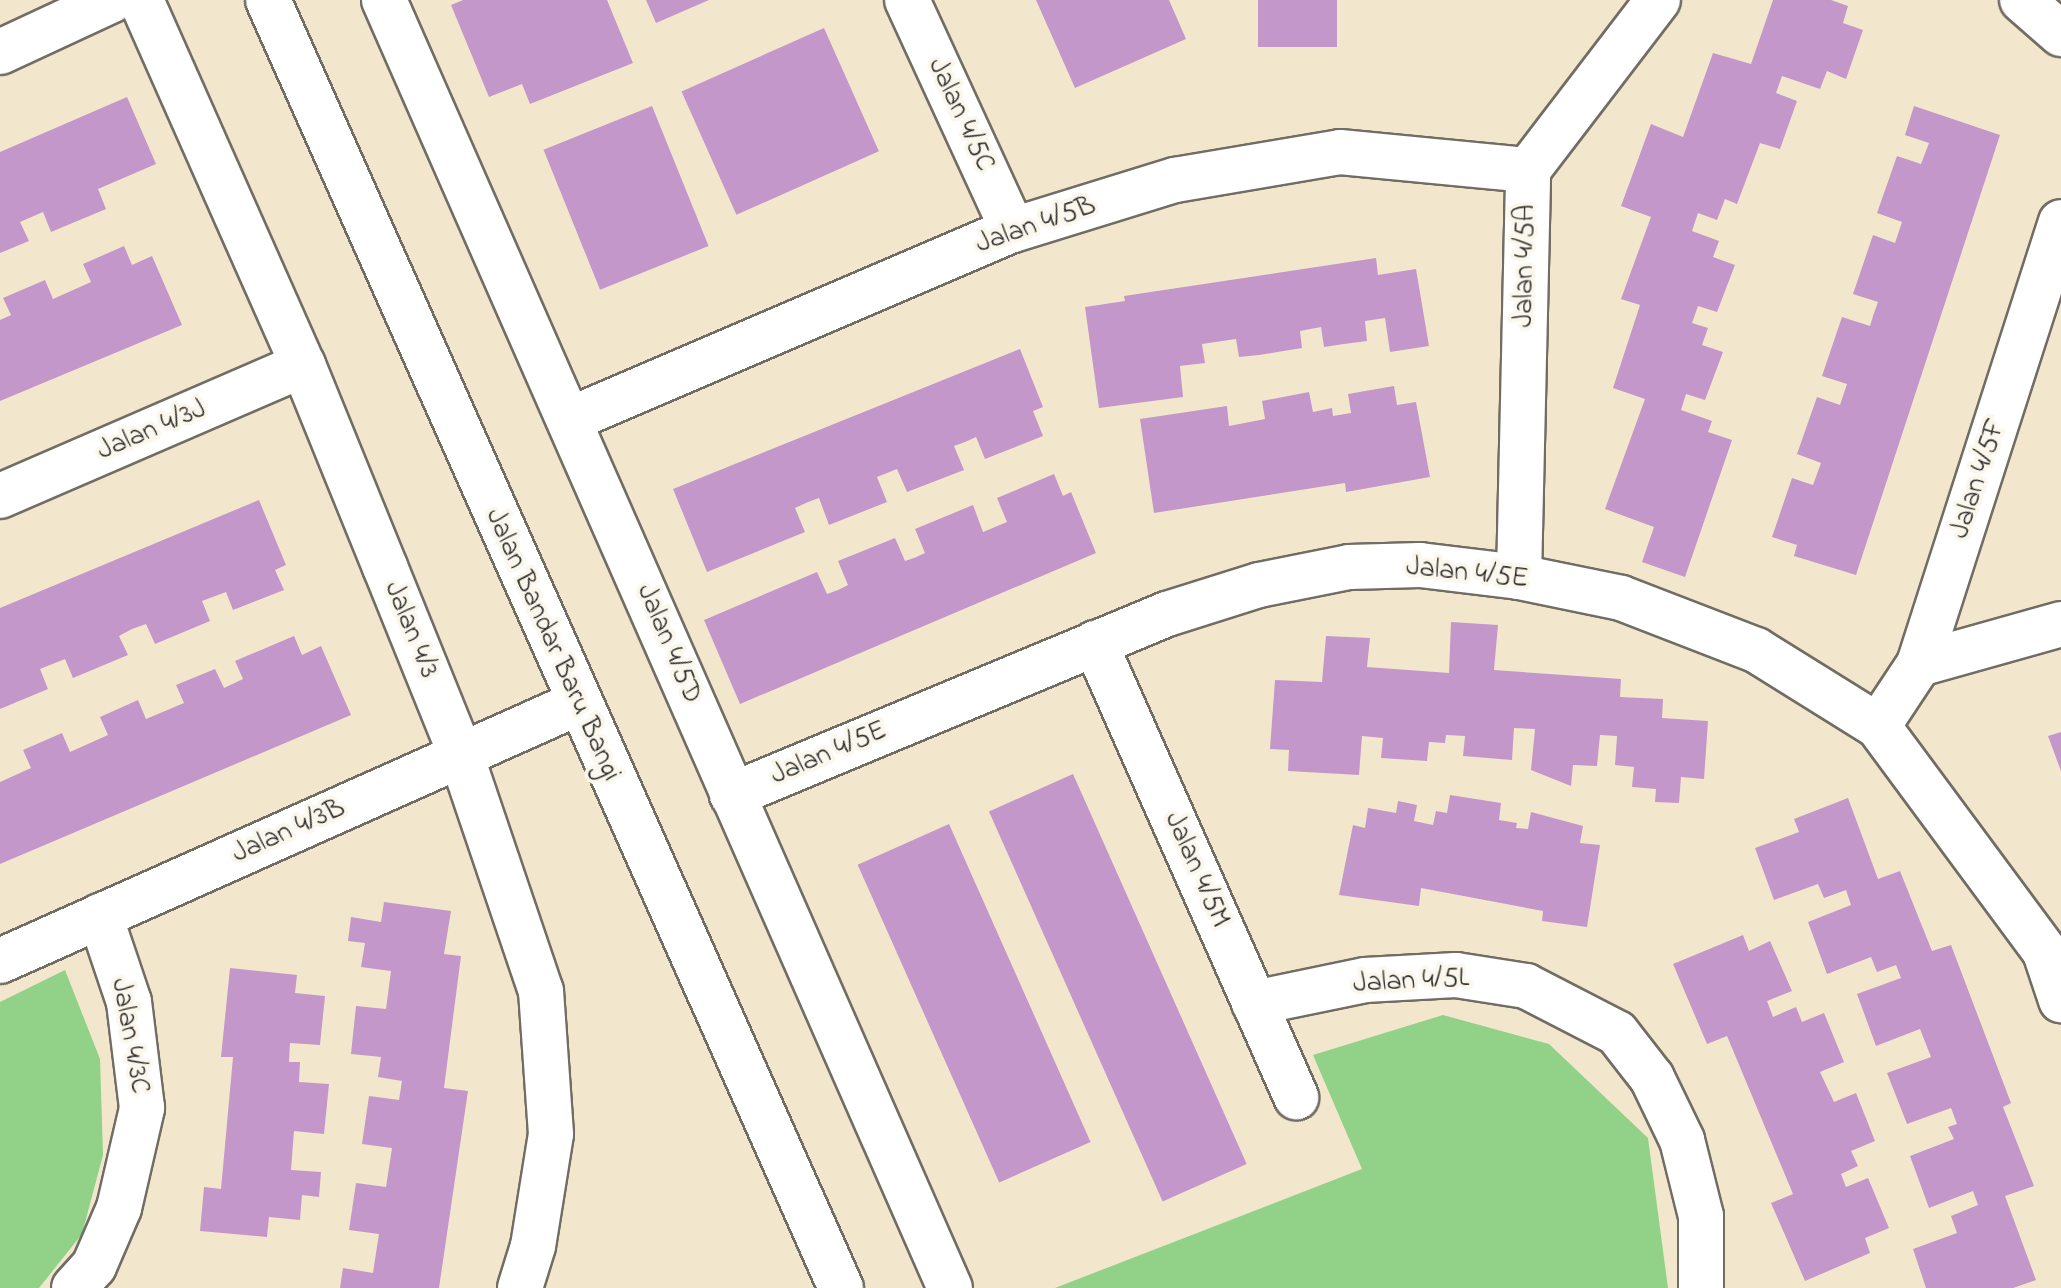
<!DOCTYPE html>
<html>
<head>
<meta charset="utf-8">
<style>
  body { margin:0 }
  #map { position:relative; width:2061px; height:1288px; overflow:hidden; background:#f2e7cd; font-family:"Indie Flower",sans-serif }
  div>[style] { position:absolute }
  .green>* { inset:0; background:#91d188 }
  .building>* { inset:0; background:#c497ca; transform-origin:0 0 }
  .roads { filter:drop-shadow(2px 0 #716d64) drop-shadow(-2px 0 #716d64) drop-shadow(0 2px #716d64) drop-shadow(0 -2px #716d64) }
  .street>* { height:44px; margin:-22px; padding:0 22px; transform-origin:22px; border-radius:22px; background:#fff }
  .secondary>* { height:44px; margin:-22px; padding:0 22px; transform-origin:22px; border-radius:22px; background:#fff }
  span { translate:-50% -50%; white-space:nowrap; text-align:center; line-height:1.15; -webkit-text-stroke:8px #fbf7ec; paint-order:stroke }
  .street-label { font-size:28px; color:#2b2b2b }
</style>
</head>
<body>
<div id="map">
  <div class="green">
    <i style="clip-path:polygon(65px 970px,100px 1059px,103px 1155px,82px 1234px,39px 1288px,0 1288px,0 1002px)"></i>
    <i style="clip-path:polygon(1443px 1015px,1549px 1044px,1648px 1138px,1668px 1288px,1055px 1288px,1362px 1169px,1313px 1055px)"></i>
  </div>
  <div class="building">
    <i style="clip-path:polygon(463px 0,607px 0,633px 63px,530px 104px,522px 84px,489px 97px,451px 5px)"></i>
    <i style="clip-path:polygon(646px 0,709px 0,656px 23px)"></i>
    <i style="clip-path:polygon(1036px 0,1169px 0,1186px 39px,1075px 88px)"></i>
    <i style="left:1258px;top:0;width:79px;height:47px"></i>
    <i style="clip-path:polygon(1773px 0,1831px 0,1848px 6px,1843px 23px,1863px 30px,1846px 79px,1827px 71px,1820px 89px,1782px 76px,1776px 93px,1797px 101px,1780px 149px,1760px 143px,1737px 204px,1725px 199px,1717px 220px,1698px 213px,1692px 231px,1719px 241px,1713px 257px,1735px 265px,1717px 312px,1698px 306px,1692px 323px,1708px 328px,1702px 345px,1723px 352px,1705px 400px,1686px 394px,1681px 410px,1712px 421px,1708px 432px,1732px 440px,1685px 577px,1642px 562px,1654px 527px,1605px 509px,1645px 399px,1613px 388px,1640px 305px,1621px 299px,1651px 217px,1621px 206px,1651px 124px,1683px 137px,1713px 53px,1751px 64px)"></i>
    <i style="left:824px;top:28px;width:135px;height:156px;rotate:66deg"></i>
    <i style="clip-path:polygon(127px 97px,156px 164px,98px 189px,106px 209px,51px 232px,43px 212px,20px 222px,29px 241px,0 253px,0 152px)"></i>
    <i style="left:652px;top:106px;width:151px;height:117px;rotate:68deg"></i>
    <i style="clip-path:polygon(1914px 106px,2000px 135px,1856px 575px,1794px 556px,1797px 545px,1772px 537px,1792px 478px,1813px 485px,1821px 463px,1797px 454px,1817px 397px,1840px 405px,1847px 384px,1822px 376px,1842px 317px,1870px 326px,1873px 316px,1878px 302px,1853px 294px,1873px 235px,1895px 243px,1902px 222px,1877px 213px,1897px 156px,1921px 164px,1929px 143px,1905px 135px)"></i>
    <i style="clip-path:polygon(124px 246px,132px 265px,152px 256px,182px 325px,0 401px,0 320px,11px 315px,3px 298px,45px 280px,53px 299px,91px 282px,83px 264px)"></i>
    <i style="clip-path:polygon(1376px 258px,1378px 275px,1416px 269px,1429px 346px,1390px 352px,1385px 318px,1365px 321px,1367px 341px,1344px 344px,1324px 347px,1321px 327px,1300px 331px,1302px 348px,1259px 355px,1239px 357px,1236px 339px,1202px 344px,1205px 363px,1180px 366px,1183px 397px,1099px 408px,1085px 307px,1125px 301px,1124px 296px)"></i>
    <i style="clip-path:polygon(1020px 349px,1043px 407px,1033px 411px,1043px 436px,985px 459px,976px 437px,965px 442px,954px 446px,964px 470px,907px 492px,897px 469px,877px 477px,887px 502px,829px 525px,819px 498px,808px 502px,795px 508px,805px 532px,707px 572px,673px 489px)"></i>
    <i style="clip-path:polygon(1394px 386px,1397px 405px,1416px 402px,1430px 477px,1346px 492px,1345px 483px,1154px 513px,1140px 419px,1227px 406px,1229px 426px,1265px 419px,1262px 401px,1309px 392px,1313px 412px,1332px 408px,1333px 416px,1351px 413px,1348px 394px)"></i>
    <i style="clip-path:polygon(1054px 474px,1063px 496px,1071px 492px,1096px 553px,740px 704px,704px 620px,817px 572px,827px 594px,838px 590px,848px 585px,838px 561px,895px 538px,905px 561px,914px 558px,925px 553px,915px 529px,973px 505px,983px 532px,1007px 522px,997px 498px)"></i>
    <i style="clip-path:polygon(259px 500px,286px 565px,275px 570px,284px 590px,233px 610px,226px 592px,202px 601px,210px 621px,155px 644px,146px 624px,132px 629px,119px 636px,128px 655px,73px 678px,65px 659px,40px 669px,48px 689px,0 709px,0 608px)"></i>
    <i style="clip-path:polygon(1451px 622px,1498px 625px,1494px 670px,1621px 679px,1620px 697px,1663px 699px,1662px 718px,1708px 721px,1704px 779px,1681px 777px,1679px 803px,1655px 802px,1656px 789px,1632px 787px,1634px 767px,1615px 765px,1617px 736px,1600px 735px,1597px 766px,1573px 765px,1571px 786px,1531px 770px,1535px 729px,1514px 728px,1512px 760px,1463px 756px,1465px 736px,1446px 735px,1445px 743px,1429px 742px,1427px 761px,1381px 758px,1383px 738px,1362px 736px,1359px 775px,1288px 771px,1289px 750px,1270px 749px,1275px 680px,1322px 682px,1326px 636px,1370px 638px,1367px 667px,1449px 673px)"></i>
    <i style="clip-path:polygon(294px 636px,302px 655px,321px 646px,351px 715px,0 864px,0 782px,31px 768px,23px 750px,62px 733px,70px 752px,108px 735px,100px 717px,138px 700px,146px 719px,184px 703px,176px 685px,215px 669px,224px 688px,243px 679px,235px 661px)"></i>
    <i style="clip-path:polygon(2061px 732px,2061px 771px,2048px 736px)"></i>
    <i style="left:1073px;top:774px;width:427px;height:92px;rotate:66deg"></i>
    <i style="clip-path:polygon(1450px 795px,1501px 803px,1499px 820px,1517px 823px,1516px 828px,1528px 829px,1531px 812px,1583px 826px,1580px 843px,1600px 845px,1587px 927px,1542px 921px,1543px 911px,1421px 888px,1419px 906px,1339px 895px,1353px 825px,1365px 828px,1368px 808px,1396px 813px,1398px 801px,1417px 805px,1414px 821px,1433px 825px,1436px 811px,1447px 813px)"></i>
    <i style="clip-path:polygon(1848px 798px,1878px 879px,1900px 871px,1932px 951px,1951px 945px,2011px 1103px,2003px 1107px,2034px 1186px,2005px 1196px,2036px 1280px,2013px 1288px,1926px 1288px,1913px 1249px,1957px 1233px,1951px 1216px,1978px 1205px,1973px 1191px,1929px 1208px,1910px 1156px,1954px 1139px,1948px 1127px,1957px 1124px,1951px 1108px,1907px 1124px,1887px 1073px,1931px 1057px,1920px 1029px,1876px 1046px,1857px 994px,1901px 978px,1896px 965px,1877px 972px,1871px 957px,1827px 974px,1808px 922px,1851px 905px,1846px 890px,1824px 898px,1818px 884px,1774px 900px,1755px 848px,1799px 832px,1794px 819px)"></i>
    <i style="left:949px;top:824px;width:348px;height:100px;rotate:66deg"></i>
    <i style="clip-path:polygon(384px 902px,451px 911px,444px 954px,461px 956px,444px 1088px,468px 1091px,439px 1288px,340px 1288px,343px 1268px,373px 1273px,376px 1253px,379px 1234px,349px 1230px,356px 1183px,386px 1187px,392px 1148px,362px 1144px,369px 1096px,399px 1100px,402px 1081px,378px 1077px,381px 1057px,351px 1054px,356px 1006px,386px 1009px,391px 971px,361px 967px,365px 943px,348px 941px,351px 917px,381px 922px)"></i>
    <i style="clip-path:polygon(1743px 935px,1749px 951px,1770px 941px,1792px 991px,1767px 1001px,1773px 1017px,1796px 1007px,1802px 1022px,1824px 1013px,1844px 1062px,1820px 1072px,1834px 1102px,1856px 1093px,1875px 1141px,1851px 1151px,1858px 1166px,1841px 1174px,1846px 1187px,1868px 1178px,1889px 1228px,1865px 1238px,1870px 1253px,1805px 1281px,1771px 1203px,1793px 1194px,1727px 1036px,1707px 1044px,1673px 964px)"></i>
    <i style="clip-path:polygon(230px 968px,297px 975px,295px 993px,325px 996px,320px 1045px,290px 1043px,289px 1062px,300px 1062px,299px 1082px,329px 1084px,324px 1134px,294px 1131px,291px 1170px,321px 1172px,319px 1197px,302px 1195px,300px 1220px,269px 1217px,267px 1237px,200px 1231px,204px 1187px,221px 1189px,233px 1057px,221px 1057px)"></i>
  </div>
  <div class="roads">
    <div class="street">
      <i style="left:141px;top:0;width:399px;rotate:66.1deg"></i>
      <i style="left:303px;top:365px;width:218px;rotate:67.9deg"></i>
      <i style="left:385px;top:567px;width:203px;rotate:68deg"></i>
      <i style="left:461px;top:755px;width:249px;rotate:71.3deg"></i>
      <i style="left:541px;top:991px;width:143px;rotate:86deg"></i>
      <i style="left:551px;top:1134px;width:113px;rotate:99.1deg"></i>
      <i style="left:533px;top:1246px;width:44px;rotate:107.2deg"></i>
      <i style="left:384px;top:0;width:1407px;rotate:66.28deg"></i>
      <i style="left:907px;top:0;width:253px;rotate:65.3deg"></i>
      <i style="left:0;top:52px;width:123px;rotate:-24.9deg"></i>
      <i style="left:571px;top:419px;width:481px;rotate:-23.2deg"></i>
      <i style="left:1013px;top:230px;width:170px;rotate:-17.2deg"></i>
      <i style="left:1175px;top:180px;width:167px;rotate:-9.6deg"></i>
      <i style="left:1340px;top:152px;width:189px;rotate:5.5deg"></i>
      <i style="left:0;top:496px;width:330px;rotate:-23.4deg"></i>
      <i style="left:1519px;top:577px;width:407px;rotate:-88.7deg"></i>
      <i style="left:1528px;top:170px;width:214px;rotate:-52.6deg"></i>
      <i style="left:1095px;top:643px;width:497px;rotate:66.1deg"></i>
      <i style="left:1919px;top:664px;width:148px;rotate:-15.7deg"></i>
      <i style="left:1878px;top:726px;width:74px;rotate:-56.5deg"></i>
      <i style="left:1919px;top:664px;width:464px;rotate:-72.2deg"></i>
      <i style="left:732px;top:795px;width:471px;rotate:-22.6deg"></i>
      <i style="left:1167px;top:614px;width:96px;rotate:-17.5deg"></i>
      <i style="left:1259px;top:585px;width:92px;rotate:-11.3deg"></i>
      <i style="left:1349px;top:567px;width:71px;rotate:-1.6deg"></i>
      <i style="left:1420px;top:565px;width:100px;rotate:6.9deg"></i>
      <i style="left:1519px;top:577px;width:104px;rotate:11.6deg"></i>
      <i style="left:1621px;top:598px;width:145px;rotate:21.1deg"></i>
      <i style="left:1756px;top:650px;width:144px;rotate:31.9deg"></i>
      <i style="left:1878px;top:726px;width:281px;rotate:53.5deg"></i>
      <i style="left:2045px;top:952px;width:51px;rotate:71.6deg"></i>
      <i style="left:0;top:961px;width:633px;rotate:-24.05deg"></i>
      <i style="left:1254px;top:1003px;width:113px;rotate:-11.7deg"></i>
      <i style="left:1365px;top:980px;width:91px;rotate:-3.1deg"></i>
      <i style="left:1456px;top:975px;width:71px;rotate:8.9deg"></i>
      <i style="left:1526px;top:986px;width:102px;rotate:27.3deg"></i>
      <i style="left:1617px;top:1033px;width:57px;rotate:52.1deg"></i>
      <i style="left:1652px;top:1078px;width:69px;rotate:64.2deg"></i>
      <i style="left:1682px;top:1140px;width:78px;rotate:76deg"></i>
      <i style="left:1701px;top:1216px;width:72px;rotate:90deg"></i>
      <i style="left:74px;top:1288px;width:30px;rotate:-48deg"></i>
      <i style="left:94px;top:1266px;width:63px;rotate:-66.7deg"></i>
      <i style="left:119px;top:1208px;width:103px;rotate:-77deg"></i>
      <i style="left:142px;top:1108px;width:107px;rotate:-97deg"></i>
      <i style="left:129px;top:1002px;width:91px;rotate:-108.6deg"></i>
    </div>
    <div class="secondary">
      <i style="left:268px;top:0;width:1410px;rotate:66.02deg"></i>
      <i style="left:2022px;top:0;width:52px;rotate:41.1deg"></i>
    </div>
  </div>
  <div class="street-label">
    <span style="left:960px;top:115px;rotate:65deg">Jalan 4/5C</span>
    <span style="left:1036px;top:226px;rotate:-19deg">Jalan 4/5B</span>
    <span style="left:1526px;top:266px;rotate:-89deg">Jalan 4/5A</span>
    <span style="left:152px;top:431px;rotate:-23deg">Jalan 4/3J</span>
    <span style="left:1979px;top:479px;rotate:-72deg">Jalan 4/5F</span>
    <span style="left:1467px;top:574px;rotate:6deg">Jalan 4/5E</span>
    <span style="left:410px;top:630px;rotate:68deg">Jalan 4/3</span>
    <span style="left:668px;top:644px;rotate:67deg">Jalan 4/5D</span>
    <span style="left:552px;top:645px;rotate:66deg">Jalan Bandar Baru Bangi</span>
    <span style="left:829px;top:754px;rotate:-23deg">Jalan 4/5E</span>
    <span style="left:289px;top:832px;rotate:-24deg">Jalan 4/3B</span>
    <span style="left:1196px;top:870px;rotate:66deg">Jalan 4/5M</span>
    <span style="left:1411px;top:982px;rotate:-3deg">Jalan 4/5L</span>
    <span style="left:129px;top:1036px;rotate:80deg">Jalan 4/3C</span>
  </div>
</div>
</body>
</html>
